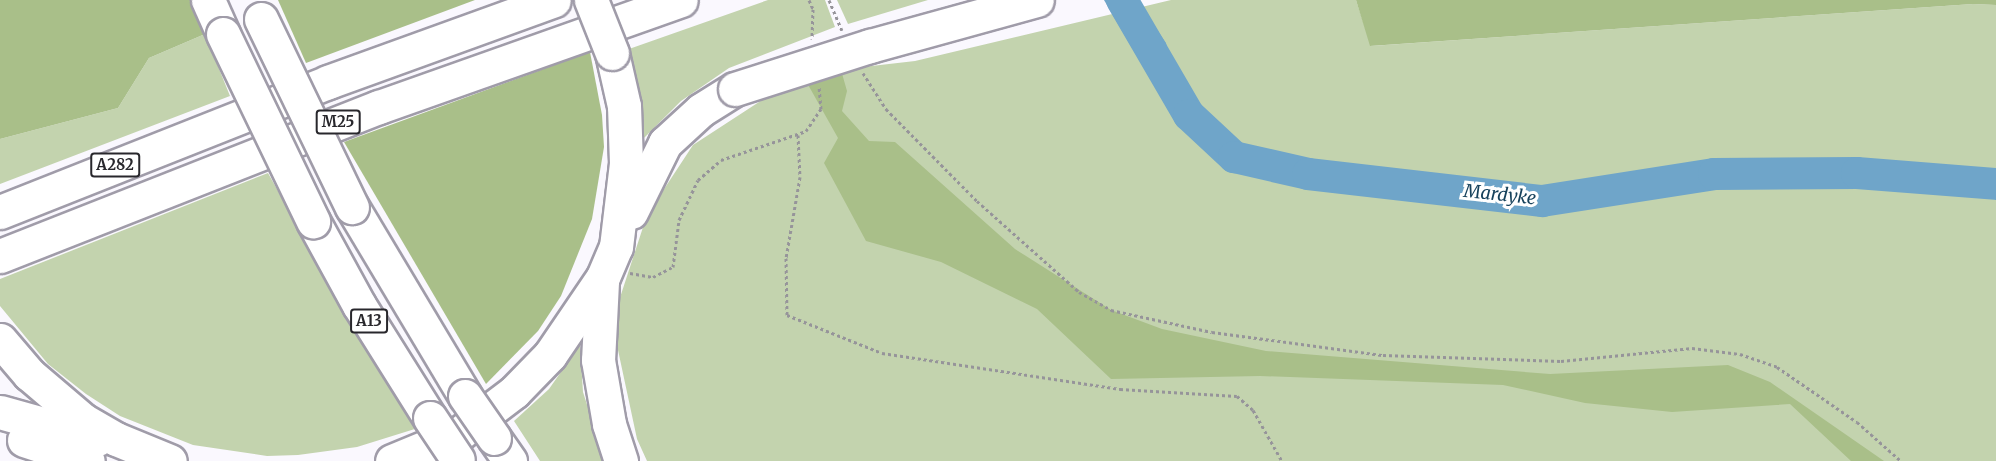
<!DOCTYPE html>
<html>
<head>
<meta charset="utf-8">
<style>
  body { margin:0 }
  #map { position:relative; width:1996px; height:461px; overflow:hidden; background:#faf8fe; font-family:Merriweather,serif }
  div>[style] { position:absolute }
  .green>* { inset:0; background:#c3d3ae }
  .forest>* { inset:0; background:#a9bf89 }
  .water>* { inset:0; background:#6fa5c9 }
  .river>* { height:32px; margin:-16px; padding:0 16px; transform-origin:16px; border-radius:16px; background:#6fa5c9 }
  .path>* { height:3px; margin-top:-1.5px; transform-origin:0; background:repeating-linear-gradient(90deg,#96949a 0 3px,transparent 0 6px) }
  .roads { filter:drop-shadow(2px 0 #a09ca9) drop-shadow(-2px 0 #a09ca9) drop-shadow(0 2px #a09ca9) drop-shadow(0 -2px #a09ca9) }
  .highway>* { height:33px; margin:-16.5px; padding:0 16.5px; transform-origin:16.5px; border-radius:16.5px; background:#fff }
  .bridges { filter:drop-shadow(2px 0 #a09ca9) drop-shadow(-2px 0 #a09ca9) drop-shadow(0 2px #a09ca9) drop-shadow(0 -2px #a09ca9) }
  .highway-bridge>* { height:33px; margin:-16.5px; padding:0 16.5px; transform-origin:16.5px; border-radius:16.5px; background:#fff }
  span { translate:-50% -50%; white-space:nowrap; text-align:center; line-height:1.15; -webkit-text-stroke:6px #fff; paint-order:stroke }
  .shield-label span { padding:2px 4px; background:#fff; border:2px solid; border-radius:4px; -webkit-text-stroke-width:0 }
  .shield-label { font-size:15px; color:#28272c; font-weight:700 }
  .water-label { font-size:18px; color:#17425c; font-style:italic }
</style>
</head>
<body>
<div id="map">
  <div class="green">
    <i style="clip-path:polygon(768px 0,825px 0,835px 27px,729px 68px,681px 101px,641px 141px,638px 95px,629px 49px)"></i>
    <i style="clip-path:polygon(837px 0,928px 0,848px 24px)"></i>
    <i style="clip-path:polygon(1171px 0,1356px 0,1371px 46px,1973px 4px,1996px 5px,1996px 461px,647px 461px,637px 439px,612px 322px,647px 215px,693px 145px,802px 74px,915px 61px)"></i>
    <i style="clip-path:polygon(205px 34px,230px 96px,0 184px,0 139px,118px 108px,149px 58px)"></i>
    <i style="clip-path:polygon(268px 173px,345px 311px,418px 428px,357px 447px,298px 455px,267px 456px,193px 445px,120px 416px,86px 394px,48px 364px,0 306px,0 279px)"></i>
    <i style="clip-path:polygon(580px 345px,583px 392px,605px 461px,540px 461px,514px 421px,549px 389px)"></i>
  </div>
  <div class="forest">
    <i style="clip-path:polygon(0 0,191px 0,205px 34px,149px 58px,118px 108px,0 139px)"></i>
    <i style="clip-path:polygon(278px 0,475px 0,306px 63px)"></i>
    <i style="clip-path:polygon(1356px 0,1996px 0,1996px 5px,1973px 4px,1370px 46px)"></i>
    <i style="clip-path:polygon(590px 52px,602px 115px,604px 147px,592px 219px,561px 296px,538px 331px,486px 384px,344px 142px)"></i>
    <i style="clip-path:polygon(841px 70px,847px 91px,842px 111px,869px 141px,895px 142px,1015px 249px,1111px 310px,1162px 329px,1266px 351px,1550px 374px,1728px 365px,1770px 382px,1884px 461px,1851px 461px,1790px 404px,1672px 412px,1585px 403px,1503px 385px,1260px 376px,1111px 379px,1037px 309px,941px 262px,866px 241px,824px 163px,838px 138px,802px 74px)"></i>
  </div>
  <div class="water">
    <i style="clip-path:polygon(1104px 0,1137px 0,1166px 43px,1169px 57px,1144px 68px)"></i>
  </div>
  <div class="river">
    <i style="left:1122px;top:0;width:133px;rotate:59.8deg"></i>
    <i style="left:1189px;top:115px;width:62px;rotate:43deg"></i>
    <i style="left:1234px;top:157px;width:76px;rotate:12.9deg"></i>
    <i style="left:1308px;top:174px;width:236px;rotate:6.6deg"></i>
    <i style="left:1542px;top:201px;width:174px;rotate:-8.9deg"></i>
    <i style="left:1714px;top:174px;width:143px;rotate:-0.4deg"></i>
    <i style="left:1857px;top:173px;width:139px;rotate:4.5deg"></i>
  </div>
  <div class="path">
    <i style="left:809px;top:0;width:10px;rotate:66deg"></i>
    <i style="left:813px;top:9px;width:30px;rotate:92deg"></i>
    <i style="left:829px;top:0;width:33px;rotate:67deg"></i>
    <i style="left:863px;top:73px;width:43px;rotate:57.4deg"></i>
    <i style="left:886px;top:109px;width:129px;rotate:45.3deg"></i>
    <i style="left:977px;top:201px;width:137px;rotate:41.7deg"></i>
    <i style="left:1079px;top:292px;width:37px;rotate:29deg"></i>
    <i style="left:1111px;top:310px;width:103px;rotate:12.3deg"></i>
    <i style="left:1212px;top:332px;width:173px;rotate:7.7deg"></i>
    <i style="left:1383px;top:355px;width:178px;rotate:1.9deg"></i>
    <i style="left:1561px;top:361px;width:132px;rotate:-5.7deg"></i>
    <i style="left:1692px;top:348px;width:48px;rotate:7.1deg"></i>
    <i style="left:1740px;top:354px;width:39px;rotate:19deg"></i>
    <i style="left:1777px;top:367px;width:97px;rotate:34.5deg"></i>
    <i style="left:1857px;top:422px;width:59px;rotate:41.6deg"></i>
    <i style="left:798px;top:135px;width:42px;rotate:87.3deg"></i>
    <i style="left:800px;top:177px;width:82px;rotate:99.8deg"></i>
    <i style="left:786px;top:258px;width:57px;rotate:89deg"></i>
    <i style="left:787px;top:315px;width:102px;rotate:21.8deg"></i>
    <i style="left:882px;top:353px;width:241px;rotate:8.6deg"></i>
    <i style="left:1120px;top:389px;width:117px;rotate:3.4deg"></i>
    <i style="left:1237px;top:396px;width:21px;rotate:41deg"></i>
    <i style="left:1253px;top:410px;width:59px;rotate:60.4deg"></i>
    <i style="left:630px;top:273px;width:23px;rotate:10deg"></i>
    <i style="left:653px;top:277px;width:22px;rotate:-27deg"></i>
    <i style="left:673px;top:267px;width:47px;rotate:-82.7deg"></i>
    <i style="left:679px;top:220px;width:44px;rotate:-64.6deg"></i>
    <i style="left:698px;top:180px;width:30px;rotate:-41deg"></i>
    <i style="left:721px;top:160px;width:90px;rotate:-18.8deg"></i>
    <i style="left:806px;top:131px;width:27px;rotate:-56deg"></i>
    <i style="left:821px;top:109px;width:22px;rotate:-95deg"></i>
  </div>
  <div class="roads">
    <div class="highway">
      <i style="left:208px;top:0;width:37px;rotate:66deg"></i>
      <i style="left:352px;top:207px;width:220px;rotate:59.1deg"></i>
      <i style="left:0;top:212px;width:353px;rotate:-21.6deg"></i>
      <i style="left:328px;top:82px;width:240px;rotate:-19.9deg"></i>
      <i style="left:631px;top:212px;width:77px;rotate:-63.8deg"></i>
      <i style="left:665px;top:143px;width:49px;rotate:-42.5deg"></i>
      <i style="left:701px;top:110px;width:40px;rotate:-32deg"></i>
      <i style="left:313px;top:221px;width:96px;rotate:61.3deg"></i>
      <i style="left:359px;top:305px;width:133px;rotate:57.9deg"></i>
      <i style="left:0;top:256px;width:407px;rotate:-21.5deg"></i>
      <i style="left:379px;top:107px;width:320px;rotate:-19.5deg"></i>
      <i style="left:602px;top:282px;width:78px;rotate:92.9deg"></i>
      <i style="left:598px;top:360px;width:65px;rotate:80.2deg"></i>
      <i style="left:609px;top:424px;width:39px;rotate:72deg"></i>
      <i style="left:0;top:340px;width:45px;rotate:49.5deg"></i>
      <i style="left:29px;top:374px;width:71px;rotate:40.4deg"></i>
      <i style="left:83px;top:420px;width:38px;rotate:30deg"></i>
      <i style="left:116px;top:439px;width:58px;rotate:22.2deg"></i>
      <i style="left:0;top:412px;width:101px;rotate:15.6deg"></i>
      <i style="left:494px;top:438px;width:28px;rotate:55deg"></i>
      <i style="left:24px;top:440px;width:67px;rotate:18.2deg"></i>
      <i style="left:392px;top:461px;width:74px;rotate:-22.4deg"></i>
      <i style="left:460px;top:433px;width:68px;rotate:-37.2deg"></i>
      <i style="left:514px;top:392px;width:52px;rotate:-45.8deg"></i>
      <i style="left:550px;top:355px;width:94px;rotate:-55.8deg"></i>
      <i style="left:603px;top:277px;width:33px;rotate:-67deg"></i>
      <i style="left:616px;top:247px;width:85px;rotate:-83.2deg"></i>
      <i style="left:626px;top:163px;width:57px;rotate:-92deg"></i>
      <i style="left:624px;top:106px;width:54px;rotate:-102.8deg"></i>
    </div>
  </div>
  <div class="bridges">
    <div class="highway-bridge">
      <i style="left:591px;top:0;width:57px;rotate:68.4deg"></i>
      <i style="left:261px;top:19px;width:209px;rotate:64.2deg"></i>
      <i style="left:223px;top:34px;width:208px;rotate:64.3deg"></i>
      <i style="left:735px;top:89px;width:142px;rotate:-17.7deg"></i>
      <i style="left:870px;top:46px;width:173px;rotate:-15.4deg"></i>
      <i style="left:465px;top:396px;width:51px;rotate:55.4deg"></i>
      <i style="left:430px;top:418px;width:50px;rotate:56.3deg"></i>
    </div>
  </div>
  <div class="shield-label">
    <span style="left:338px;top:122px">M25</span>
    <span style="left:115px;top:165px">A282</span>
    <span style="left:369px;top:321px">A13</span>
  </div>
  <div class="water-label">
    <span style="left:1500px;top:195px;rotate:6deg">Mardyke</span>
  </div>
</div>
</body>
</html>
